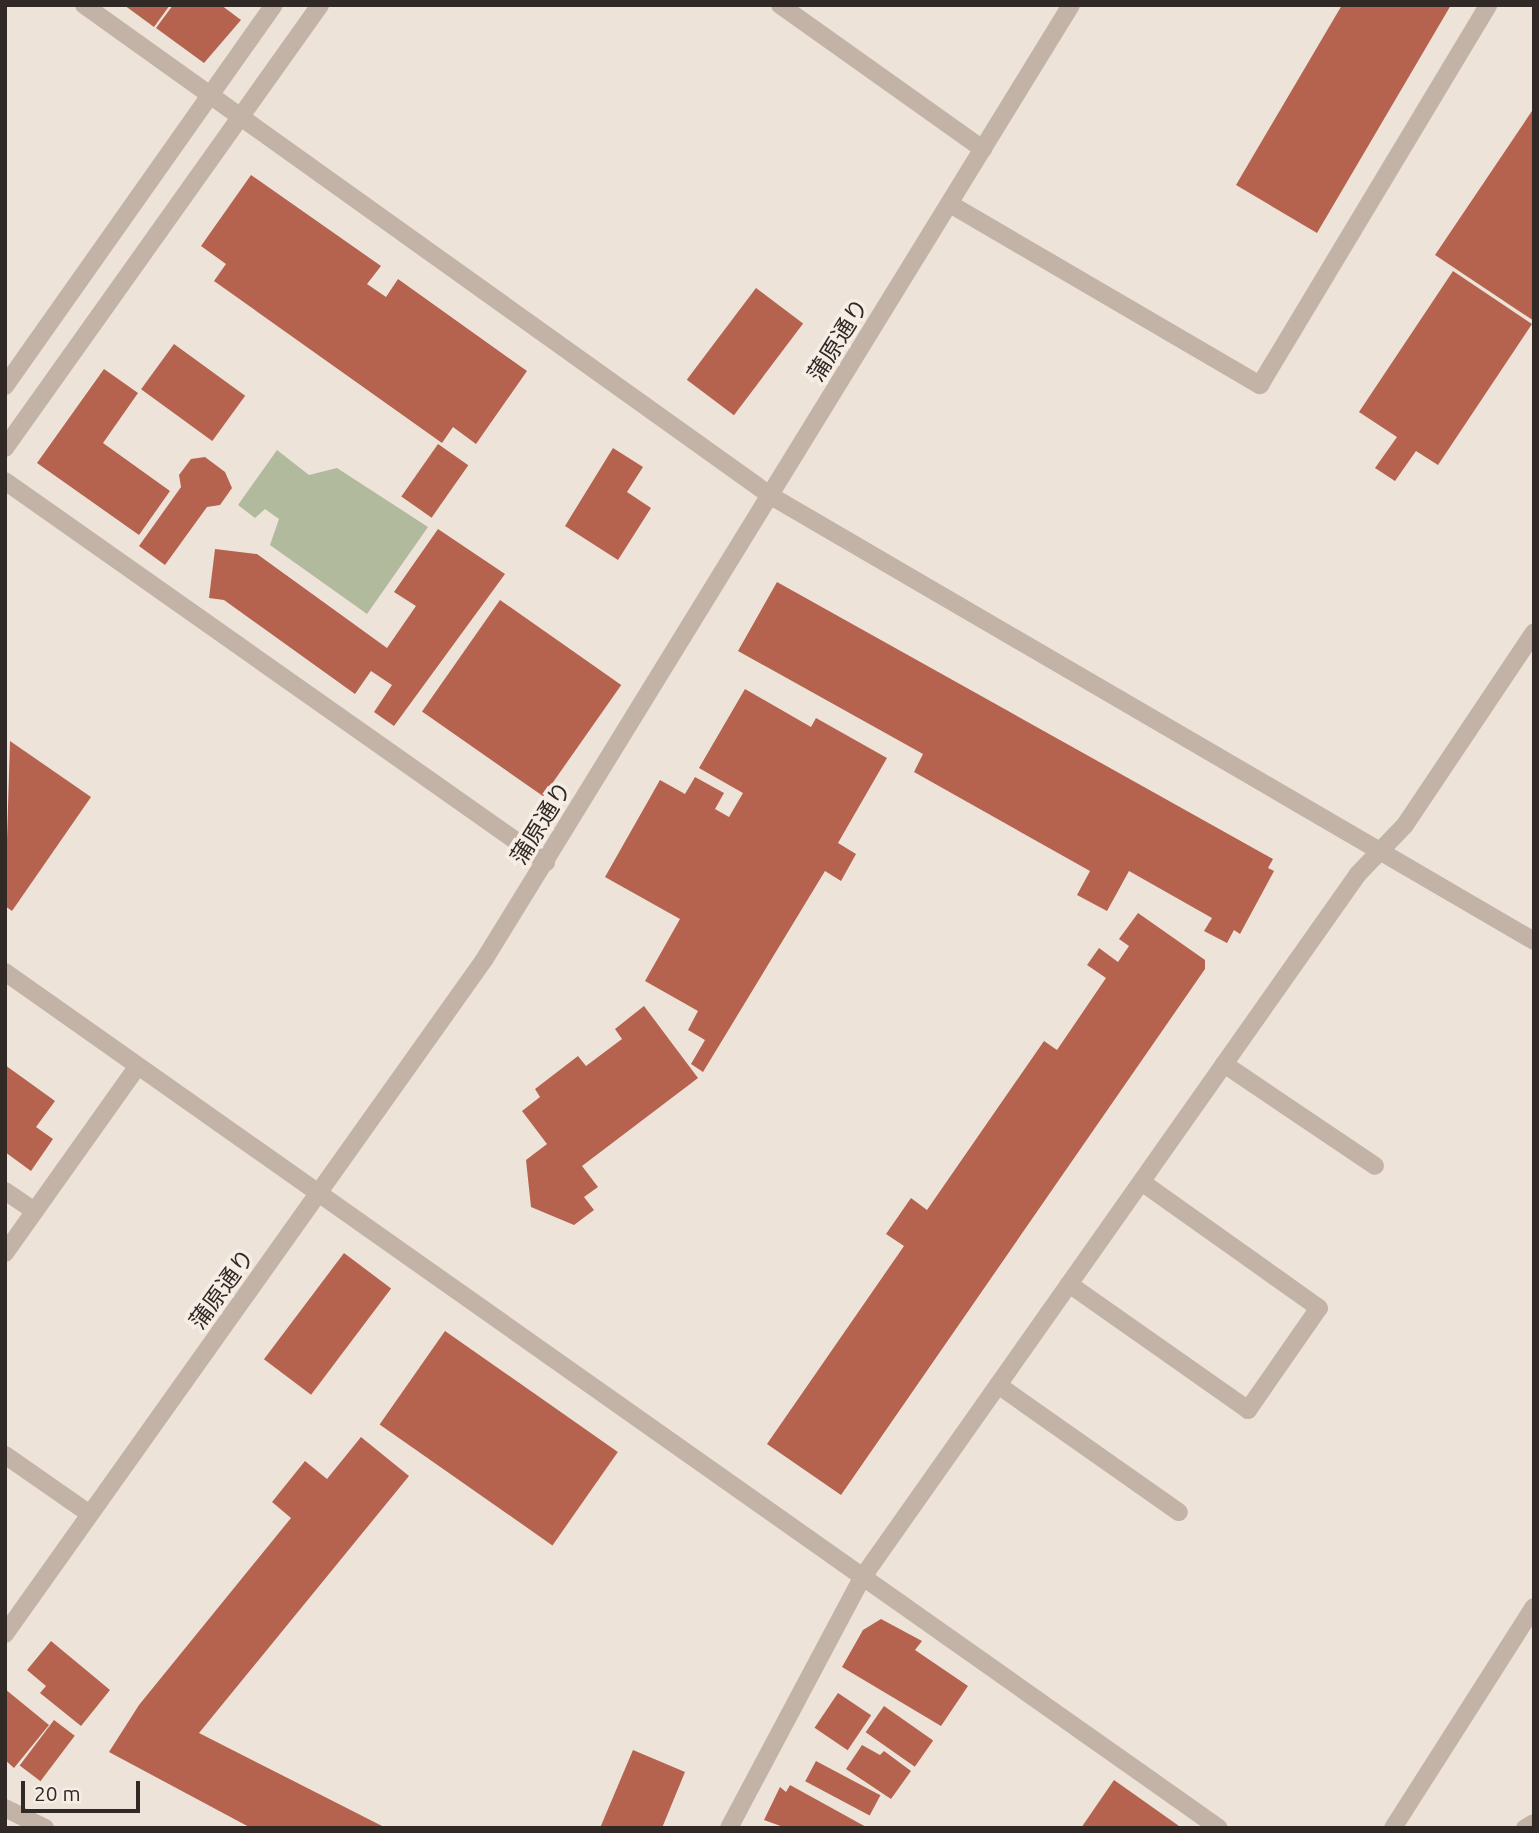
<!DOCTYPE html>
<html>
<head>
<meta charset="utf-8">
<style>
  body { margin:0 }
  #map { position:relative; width:1539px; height:1833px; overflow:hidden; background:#ede3d9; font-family:Ubuntu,"Noto Sans JP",sans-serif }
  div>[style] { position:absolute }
  .green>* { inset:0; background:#b1ba9c }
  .building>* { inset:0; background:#b5634f; transform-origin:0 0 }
  .service>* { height:18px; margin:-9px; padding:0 9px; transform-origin:9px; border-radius:9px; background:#c3b3a7 }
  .minor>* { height:18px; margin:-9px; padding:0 9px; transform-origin:9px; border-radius:9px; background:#c3b3a7 }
  .tertiary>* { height:18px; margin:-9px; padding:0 9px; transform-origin:9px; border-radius:9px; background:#c3b3a7 }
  span { translate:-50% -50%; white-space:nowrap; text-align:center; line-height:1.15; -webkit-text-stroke:7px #f6ede5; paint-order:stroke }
  .street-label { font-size:23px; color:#312926 }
  .frame { position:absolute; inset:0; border:7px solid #312926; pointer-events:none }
  .scale { position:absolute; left:21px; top:1781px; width:119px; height:32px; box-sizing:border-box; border:4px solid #312926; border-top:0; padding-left:9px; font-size:21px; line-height:24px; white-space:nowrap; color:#312926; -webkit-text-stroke:5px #f6ede5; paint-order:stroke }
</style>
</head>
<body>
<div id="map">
  <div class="green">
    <i style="clip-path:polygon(277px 450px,309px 475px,337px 468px,428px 527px,367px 614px,270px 545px,279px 519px,265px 509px,255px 518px,238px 505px)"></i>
  </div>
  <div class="building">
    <i style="clip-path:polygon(124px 5px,170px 5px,154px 27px)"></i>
    <i style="clip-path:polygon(173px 5px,221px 5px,241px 20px,204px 63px,156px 28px)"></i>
    <i style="clip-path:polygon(1342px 5px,1451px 5px,1317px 233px,1236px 185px)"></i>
    <i style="clip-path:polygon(1534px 108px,1534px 321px,1435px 255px)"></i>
    <i style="clip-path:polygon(251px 175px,381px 266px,367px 284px,386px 297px,398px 279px,527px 371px,476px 444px,453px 427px,442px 443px,214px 281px,226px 264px,201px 246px)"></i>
    <i style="clip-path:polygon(1453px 271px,1532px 324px,1438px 465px,1416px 451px,1395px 481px,1375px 468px,1397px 437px,1359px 412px)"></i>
    <i style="left:756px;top:288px;width:59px;height:115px;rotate:37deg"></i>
    <i style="left:174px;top:344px;width:88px;height:56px;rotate:36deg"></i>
    <i style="clip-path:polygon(104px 369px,138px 393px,103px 443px,170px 491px,139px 535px,37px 463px)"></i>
    <i style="left:438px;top:444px;width:37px;height:64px;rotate:35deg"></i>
    <i style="clip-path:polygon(613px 448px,643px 467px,627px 492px,651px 508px,618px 560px,565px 526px)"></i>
    <i style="clip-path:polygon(205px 457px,225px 472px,232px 488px,220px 505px,207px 507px,165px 565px,139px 546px,181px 487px,179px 475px,191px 459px)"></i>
    <i style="clip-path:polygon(438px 529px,505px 574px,394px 726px,374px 712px,392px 685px,371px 671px,355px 694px,224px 600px,209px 598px,215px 549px,257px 554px,387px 648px,416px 606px,394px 592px)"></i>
    <i style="clip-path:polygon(777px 582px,1273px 859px,1268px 868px,1274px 871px,1240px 934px,1234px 930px,1227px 943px,1204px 931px,1212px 918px,1129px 871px,1107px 911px,1077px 895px,1090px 871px,914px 772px,923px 754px,738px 651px)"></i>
    <i style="left:500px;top:600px;width:148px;height:136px;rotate:35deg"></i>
    <i style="clip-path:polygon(745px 689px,811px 727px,816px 718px,887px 758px,838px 843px,856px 854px,841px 881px,825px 871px,703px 1072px,691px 1064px,705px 1040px,688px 1030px,698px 1011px,645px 981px,680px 919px,605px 877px,660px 780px,685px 794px,695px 777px,724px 793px,715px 809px,729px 817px,743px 793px,699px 768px)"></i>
    <i style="clip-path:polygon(10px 741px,91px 797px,12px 911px,5px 906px)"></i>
    <i style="clip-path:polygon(1138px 913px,1205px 960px,1205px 969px,841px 1495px,767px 1444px,904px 1246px,886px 1234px,911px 1198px,927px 1210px,1044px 1041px,1057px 1050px,1106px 978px,1087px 965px,1099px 948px,1118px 962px,1129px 946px,1119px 939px)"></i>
    <i style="clip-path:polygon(644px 1006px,698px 1078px,582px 1166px,598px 1187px,584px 1197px,594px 1210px,574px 1225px,531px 1207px,526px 1160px,547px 1144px,522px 1111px,540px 1097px,535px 1089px,578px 1056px,586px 1066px,622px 1039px,615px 1029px)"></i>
    <i style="clip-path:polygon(5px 1065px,55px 1101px,36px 1127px,53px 1139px,31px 1171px,5px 1152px)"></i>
    <i style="left:344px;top:1253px;width:59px;height:133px;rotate:37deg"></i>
    <i style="left:445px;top:1331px;width:211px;height:114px;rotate:35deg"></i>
    <i style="clip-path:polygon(361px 1437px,409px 1476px,199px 1733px,386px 1828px,251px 1828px,109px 1752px,139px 1705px,291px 1518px,272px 1502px,305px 1461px,327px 1479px)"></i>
    <i style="clip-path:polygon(881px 1619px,922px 1641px,915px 1650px,968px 1686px,941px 1726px,842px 1667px,863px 1630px)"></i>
    <i style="clip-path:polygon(51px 1641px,110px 1690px,81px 1726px,40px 1693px,46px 1686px,27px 1670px)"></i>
    <i style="clip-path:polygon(5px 1689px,49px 1725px,14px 1768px,5px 1760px)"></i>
    <i style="left:838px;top:1693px;width:40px;height:42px;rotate:34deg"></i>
    <i style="left:884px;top:1706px;width:60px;height:32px;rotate:35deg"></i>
    <i style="left:54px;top:1720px;width:26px;height:57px;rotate:37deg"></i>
    <i style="clip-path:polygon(862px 1745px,880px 1755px,884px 1751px,911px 1771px,891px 1799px,846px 1769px)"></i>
    <i style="clip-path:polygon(633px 1750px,685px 1772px,662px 1828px,600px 1828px)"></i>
    <i style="left:816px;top:1761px;width:73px;height:23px;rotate:28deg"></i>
    <i style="clip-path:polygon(1114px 1780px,1179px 1826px,1178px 1828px,1081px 1828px)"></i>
    <i style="clip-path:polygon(790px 1785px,868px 1828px,786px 1828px,764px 1820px,780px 1787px,786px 1792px)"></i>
  </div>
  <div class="service">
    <i style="left:950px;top:204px;width:359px;rotate:30.3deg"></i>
    <i style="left:1260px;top:385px;width:443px;rotate:-59deg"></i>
    <i style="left:5px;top:1191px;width:36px;rotate:34deg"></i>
  </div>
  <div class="minor">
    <i style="left:84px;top:5px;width:844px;rotate:35.55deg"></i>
    <i style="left:771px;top:496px;width:883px;rotate:30.25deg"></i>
    <i style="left:780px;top:5px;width:249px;rotate:35.4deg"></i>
    <i style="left:5px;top:386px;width:466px;rotate:-54.8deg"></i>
    <i style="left:5px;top:448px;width:544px;rotate:-54.58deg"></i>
    <i style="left:5px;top:481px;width:662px;rotate:35.16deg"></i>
    <i style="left:5px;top:972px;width:1485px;rotate:35.19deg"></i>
    <i style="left:1224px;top:1064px;width:182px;rotate:34deg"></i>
    <i style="left:5px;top:1253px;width:229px;rotate:-54.6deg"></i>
    <i style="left:1069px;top:1284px;width:219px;rotate:35.1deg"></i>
    <i style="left:1248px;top:1410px;width:124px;rotate:-55.2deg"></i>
    <i style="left:1319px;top:1308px;width:217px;rotate:-144.6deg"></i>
    <i style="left:998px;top:1385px;width:221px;rotate:35.1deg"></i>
    <i style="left:5px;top:1455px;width:103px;rotate:34.8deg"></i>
    <i style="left:729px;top:1828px;width:283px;rotate:-62deg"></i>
    <i style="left:862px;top:1578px;width:861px;rotate:-54.83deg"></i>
    <i style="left:1358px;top:874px;width:68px;rotate:-46.2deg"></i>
    <i style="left:1405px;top:825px;width:232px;rotate:-56.2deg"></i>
    <i style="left:1393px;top:1828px;width:262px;rotate:-57.5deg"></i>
    <i style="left:1525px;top:1828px;width:10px;rotate:-29deg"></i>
  </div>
  <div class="tertiary">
    <i style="left:5px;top:1634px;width:827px;rotate:-54.6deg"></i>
    <i style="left:484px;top:960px;width:1121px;rotate:-58.42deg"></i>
    <i style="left:5px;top:1808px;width:45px;rotate:26.6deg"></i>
  </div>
  <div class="street-label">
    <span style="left:838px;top:340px;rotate:-58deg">蒲原通り</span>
    <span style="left:541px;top:823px;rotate:-58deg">蒲原通り</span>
    <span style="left:222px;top:1289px;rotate:-54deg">蒲原通り</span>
  </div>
  <div class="frame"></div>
  <div class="scale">20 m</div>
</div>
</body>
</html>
